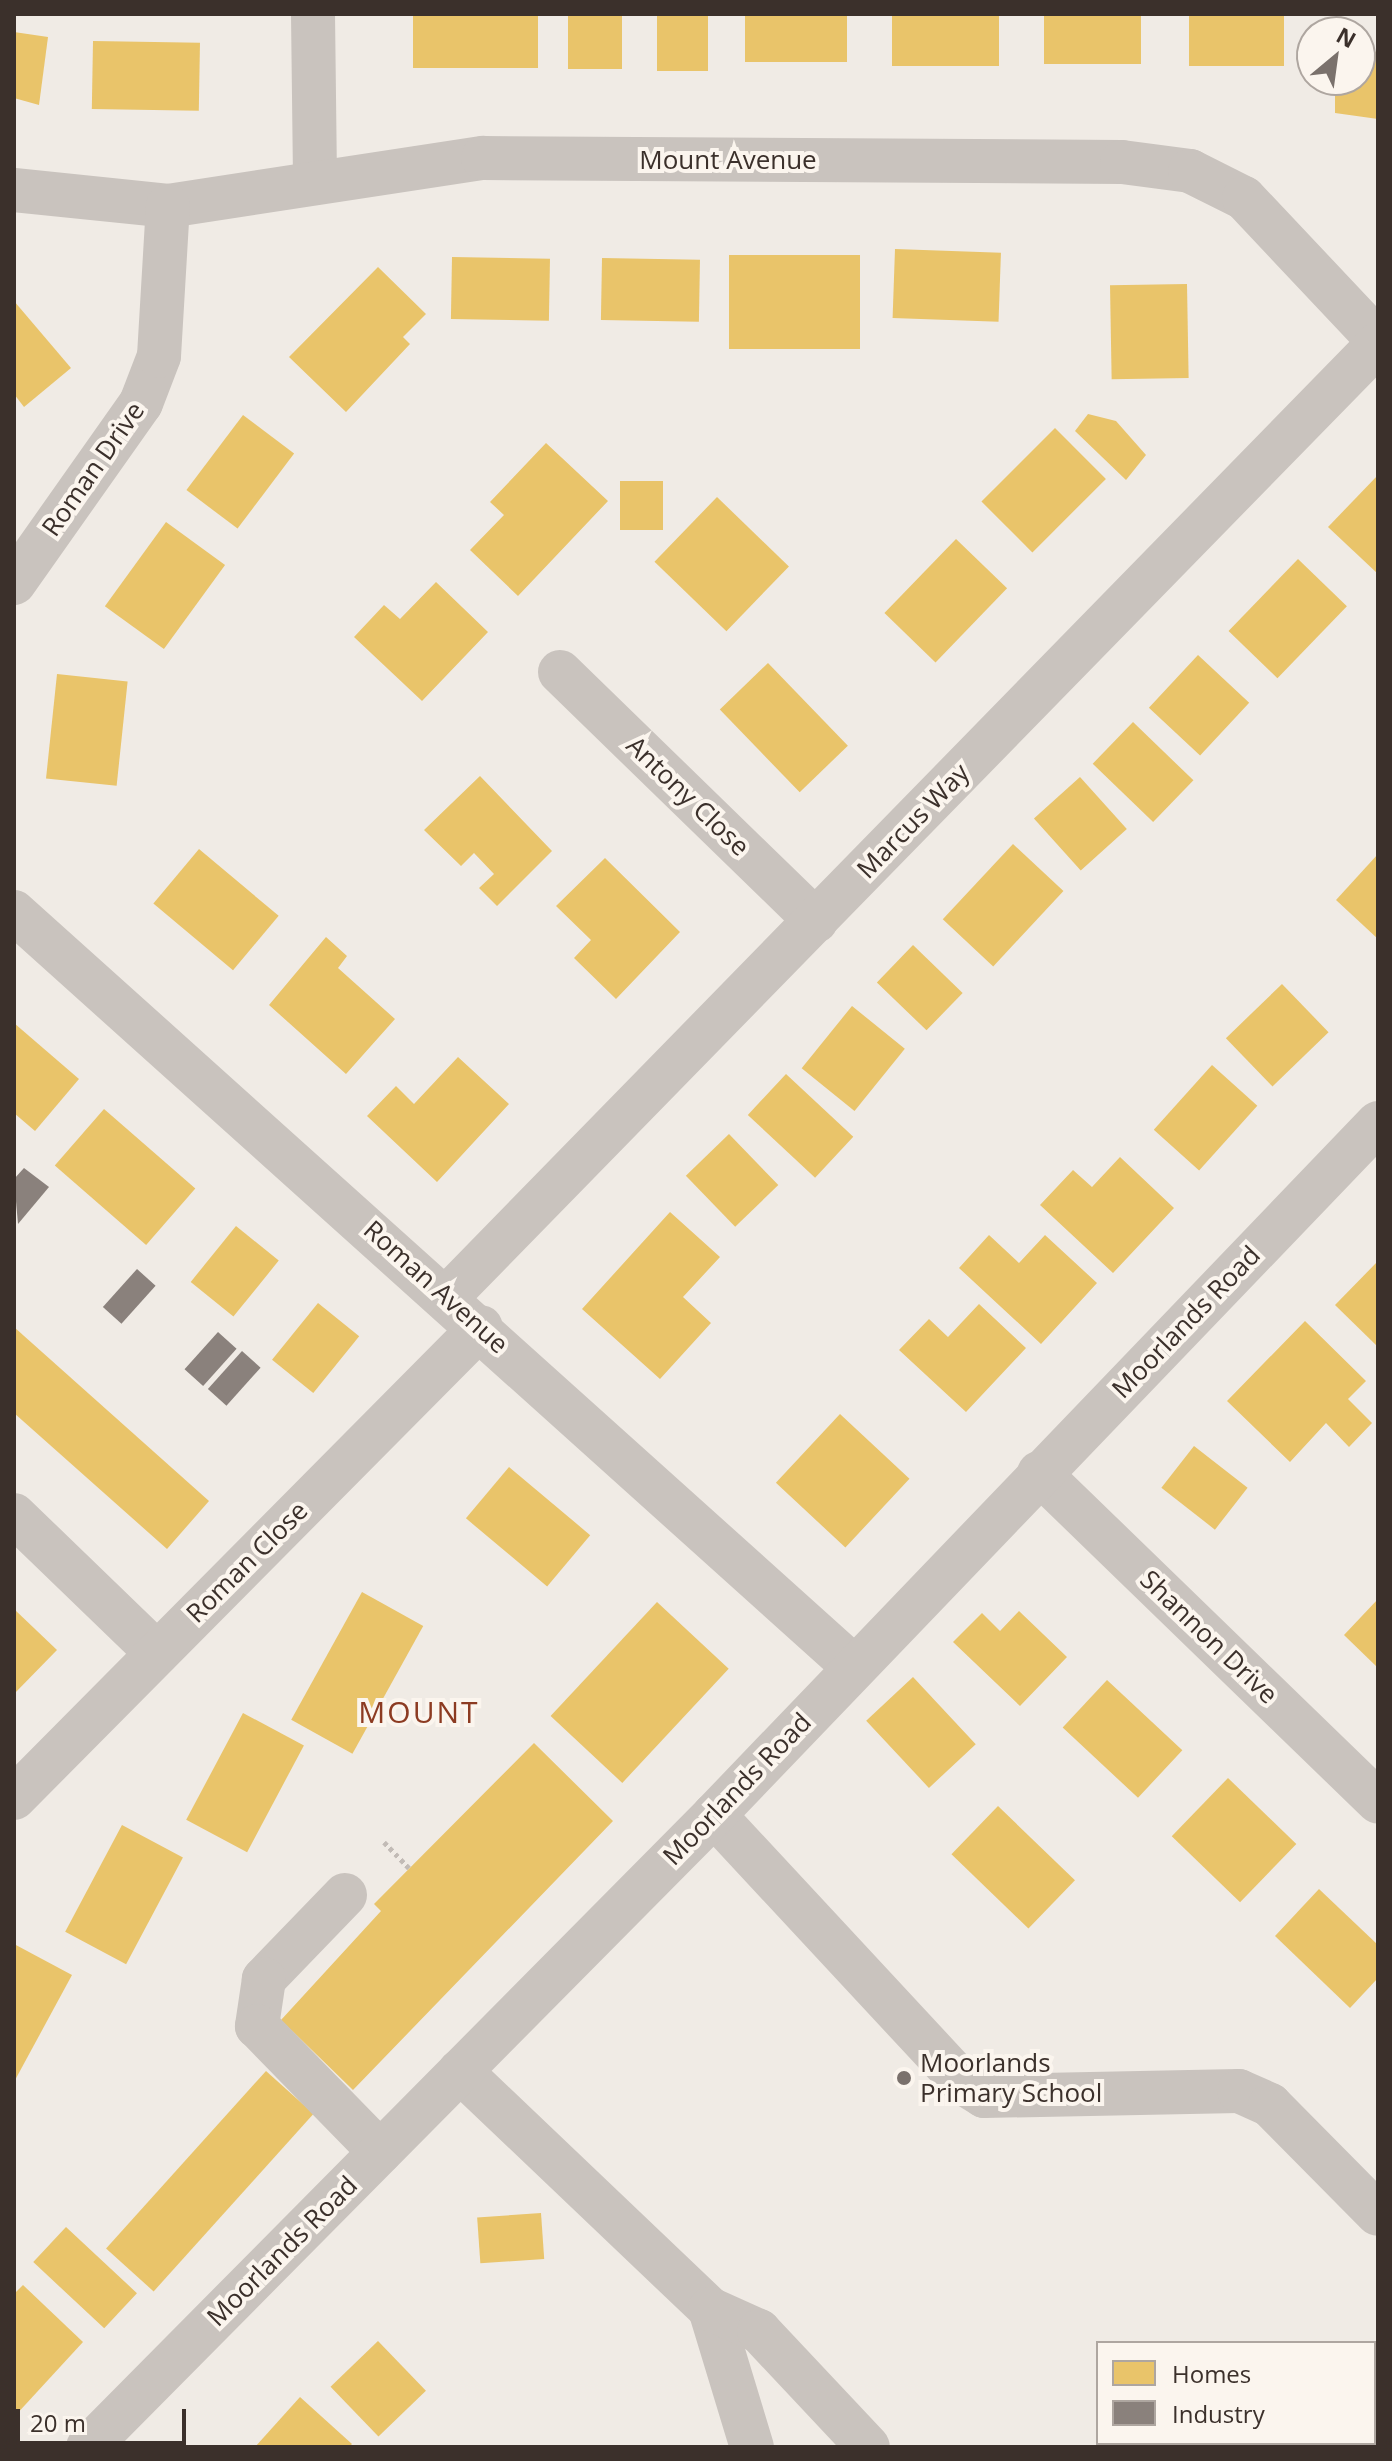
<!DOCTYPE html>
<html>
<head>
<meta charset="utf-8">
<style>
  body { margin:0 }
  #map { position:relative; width:1392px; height:2461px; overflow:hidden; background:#f0ebe5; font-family:"Open Sans",sans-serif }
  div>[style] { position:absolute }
  .homes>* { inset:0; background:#e9c46a; transform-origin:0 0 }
  .industry>* { inset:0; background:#8a817c; transform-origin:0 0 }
  .path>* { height:5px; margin-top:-2.5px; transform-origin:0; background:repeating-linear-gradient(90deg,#c2bbb6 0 4px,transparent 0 8px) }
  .minor>* { height:44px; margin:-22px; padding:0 22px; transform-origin:22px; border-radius:22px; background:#c9c3be }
  .dots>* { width:22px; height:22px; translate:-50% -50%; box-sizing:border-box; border:4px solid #fbf5ee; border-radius:50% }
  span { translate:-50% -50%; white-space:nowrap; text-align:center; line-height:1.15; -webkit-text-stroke:8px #fbf5ee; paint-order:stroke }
  .street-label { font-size:26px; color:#3b302b }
  .poi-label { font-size:26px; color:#3b302b }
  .left { translate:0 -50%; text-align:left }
  .quarter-label { font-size:30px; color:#8c3b22; letter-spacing:2px }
  .frame { position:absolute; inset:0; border:16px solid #3b302b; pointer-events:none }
  .legend { position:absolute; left:1096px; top:2341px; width:280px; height:104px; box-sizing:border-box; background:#fbf5ee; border:2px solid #aea6a0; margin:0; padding:10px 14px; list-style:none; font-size:24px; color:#3b302b }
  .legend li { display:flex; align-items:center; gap:16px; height:40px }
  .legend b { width:40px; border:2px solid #aea6a0 }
  .north { position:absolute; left:1296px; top:16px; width:80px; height:80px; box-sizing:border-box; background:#fbf5ee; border:2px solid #aea6a0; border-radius:50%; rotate:29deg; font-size:22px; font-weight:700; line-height:32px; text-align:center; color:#3b302b }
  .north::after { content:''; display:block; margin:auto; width:28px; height:36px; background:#7a716c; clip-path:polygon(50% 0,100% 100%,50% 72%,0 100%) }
  .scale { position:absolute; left:16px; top:2409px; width:170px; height:36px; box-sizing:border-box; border:4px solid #3b302b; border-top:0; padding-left:10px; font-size:24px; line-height:28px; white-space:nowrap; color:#3b302b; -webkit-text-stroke:6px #fbf5ee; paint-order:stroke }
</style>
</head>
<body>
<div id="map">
  <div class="homes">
    <i style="left:413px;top:14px;width:125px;height:54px"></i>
    <i style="left:568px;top:14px;width:54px;height:55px"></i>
    <i style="left:657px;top:14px;width:51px;height:57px"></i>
    <i style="left:745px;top:14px;width:102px;height:48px"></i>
    <i style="left:892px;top:14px;width:107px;height:52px"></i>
    <i style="left:1044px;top:14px;width:97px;height:50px"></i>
    <i style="left:1189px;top:14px;width:95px;height:52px"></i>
    <i style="clip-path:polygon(14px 32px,48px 37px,39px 105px,14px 98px)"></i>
    <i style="left:93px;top:41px;width:107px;height:68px;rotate:1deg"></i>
    <i style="clip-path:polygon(1360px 51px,1378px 52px,1378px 119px,1335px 113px,1335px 80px,1360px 80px)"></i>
    <i style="left:895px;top:249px;width:106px;height:69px;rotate:2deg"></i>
    <i style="left:860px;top:255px;width:94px;height:131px;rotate:90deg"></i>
    <i style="left:452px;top:257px;width:98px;height:62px;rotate:1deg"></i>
    <i style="left:602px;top:258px;width:98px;height:62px;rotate:1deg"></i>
    <i style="clip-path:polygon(378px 267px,426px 314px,403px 337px,410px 344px,346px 412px,289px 357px)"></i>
    <i style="left:1187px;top:284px;width:94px;height:77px;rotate:89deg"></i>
    <i style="clip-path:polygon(14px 301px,71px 368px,24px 407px,14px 394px)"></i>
    <i style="clip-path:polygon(1088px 414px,1116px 421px,1146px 455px,1126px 480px,1075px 431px)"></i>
    <i style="left:243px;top:415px;width:64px;height:94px;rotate:37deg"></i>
    <i style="left:1055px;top:428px;width:72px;height:104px;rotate:45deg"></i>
    <i style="clip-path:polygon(546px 443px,608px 501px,518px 596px,470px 550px,504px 515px,490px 502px)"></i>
    <i style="clip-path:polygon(1378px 475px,1378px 574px,1328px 527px)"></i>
    <i style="left:620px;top:481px;width:43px;height:49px"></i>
    <i style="left:717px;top:497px;width:100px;height:90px;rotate:44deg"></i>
    <i style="left:166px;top:522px;width:73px;height:104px;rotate:36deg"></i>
    <i style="left:956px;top:539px;width:71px;height:103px;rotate:44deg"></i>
    <i style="left:1298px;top:559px;width:68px;height:100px;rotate:44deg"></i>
    <i style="clip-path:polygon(436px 582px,488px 632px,422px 701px,354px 637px,384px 605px,400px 619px)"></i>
    <i style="left:1198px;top:655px;width:70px;height:72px;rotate:43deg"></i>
    <i style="left:768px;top:663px;width:115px;height:67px;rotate:46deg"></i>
    <i style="left:57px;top:674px;width:71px;height:105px;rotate:6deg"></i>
    <i style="left:1133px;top:722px;width:84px;height:58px;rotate:44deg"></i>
    <i style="clip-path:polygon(480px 776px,552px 851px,497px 906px,479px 888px,494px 874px,474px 853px,461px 866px,424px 830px)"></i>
    <i style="left:1080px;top:777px;width:70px;height:62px;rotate:48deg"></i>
    <i style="left:1013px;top:844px;width:69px;height:103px;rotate:43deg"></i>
    <i style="left:199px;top:849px;width:104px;height:71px;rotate:40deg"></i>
    <i style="clip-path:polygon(1378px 854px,1378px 939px,1336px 900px)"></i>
    <i style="clip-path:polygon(605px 858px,680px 932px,616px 999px,574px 958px,591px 940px,556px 906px)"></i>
    <i style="clip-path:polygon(326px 937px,347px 956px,338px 968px,395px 1019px,346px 1074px,269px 1005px)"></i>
    <i style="left:913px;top:945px;width:69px;height:52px;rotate:44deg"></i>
    <i style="left:1282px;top:984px;width:67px;height:78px;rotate:46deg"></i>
    <i style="left:852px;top:1006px;width:68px;height:80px;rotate:39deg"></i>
    <i style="clip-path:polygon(14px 1023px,79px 1079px,35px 1131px,14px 1113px)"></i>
    <i style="clip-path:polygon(458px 1057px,509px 1104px,437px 1182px,367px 1116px,396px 1086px,414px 1104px)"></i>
    <i style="left:1212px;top:1065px;width:61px;height:87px;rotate:42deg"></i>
    <i style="left:786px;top:1074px;width:92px;height:56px;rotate:43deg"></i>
    <i style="left:104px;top:1109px;width:121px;height:75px;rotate:41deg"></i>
    <i style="left:729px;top:1134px;width:71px;height:60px;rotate:46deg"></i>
    <i style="clip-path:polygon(1120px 1157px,1174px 1208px,1113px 1273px,1040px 1205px,1073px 1170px,1092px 1187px)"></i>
    <i style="clip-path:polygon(670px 1212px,720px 1257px,683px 1297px,711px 1323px,660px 1379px,582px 1309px)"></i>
    <i style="left:236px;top:1226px;width:55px;height:72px;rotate:39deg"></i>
    <i style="clip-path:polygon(989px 1235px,1019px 1263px,1045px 1235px,1097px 1283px,1041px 1344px,959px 1268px)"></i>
    <i style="clip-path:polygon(1378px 1261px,1378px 1347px,1335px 1305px)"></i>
    <i style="left:318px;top:1303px;width:53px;height:73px;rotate:39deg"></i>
    <i style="clip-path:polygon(979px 1304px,1026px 1348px,966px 1412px,899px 1350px,929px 1319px,948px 1337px)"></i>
    <i style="clip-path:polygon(1305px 1321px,1366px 1381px,1348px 1399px,1372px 1423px,1349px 1447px,1326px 1423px,1290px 1462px,1227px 1401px)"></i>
    <i style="clip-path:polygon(14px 1327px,209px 1501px,167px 1549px,14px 1413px)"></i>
    <i style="left:840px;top:1414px;width:95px;height:94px;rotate:43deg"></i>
    <i style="left:1194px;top:1446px;width:68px;height:53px;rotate:38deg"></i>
    <i style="left:509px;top:1467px;width:106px;height:67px;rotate:40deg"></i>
    <i style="left:362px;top:1592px;width:70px;height:146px;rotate:29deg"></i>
    <i style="clip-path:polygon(1378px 1599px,1378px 1668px,1344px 1635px)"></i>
    <i style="left:657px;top:1602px;width:98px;height:156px;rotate:43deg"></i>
    <i style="clip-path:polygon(14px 1609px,57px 1650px,14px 1694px)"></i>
    <i style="clip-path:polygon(1019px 1611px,1067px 1657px,1020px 1706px,953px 1642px,982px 1613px,1000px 1631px)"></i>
    <i style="left:913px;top:1677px;width:92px;height:64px;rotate:47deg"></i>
    <i style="left:1107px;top:1680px;width:103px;height:65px;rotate:43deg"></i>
    <i style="left:243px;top:1713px;width:69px;height:121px;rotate:28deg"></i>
    <i style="clip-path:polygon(534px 1743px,613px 1821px,353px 2090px,281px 2020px,381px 1911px,374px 1904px)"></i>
    <i style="left:1228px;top:1778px;width:95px;height:81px;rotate:44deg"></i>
    <i style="left:998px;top:1806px;width:107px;height:67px;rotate:44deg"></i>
    <i style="left:122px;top:1825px;width:69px;height:121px;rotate:28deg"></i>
    <i style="clip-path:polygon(1319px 1889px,1378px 1945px,1378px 1978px,1350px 2008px,1275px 1936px)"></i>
    <i style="clip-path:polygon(14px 1944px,72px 1975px,14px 2082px)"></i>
    <i style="left:266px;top:2071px;width:64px;height:239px;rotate:42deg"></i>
    <i style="left:541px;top:2213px;width:46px;height:64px;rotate:86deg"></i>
    <i style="left:66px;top:2227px;width:97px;height:48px;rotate:43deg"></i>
    <i style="clip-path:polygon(23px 2285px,83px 2342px,14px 2417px,14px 2294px)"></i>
    <i style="left:378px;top:2341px;width:69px;height:66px;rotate:46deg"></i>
    <i style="clip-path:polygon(300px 2397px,352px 2444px,349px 2447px,255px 2447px)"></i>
  </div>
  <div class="industry">
    <i style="clip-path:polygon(24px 1168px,49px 1187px,18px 1224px,14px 1179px)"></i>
    <i style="left:137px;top:1269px;width:25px;height:51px;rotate:42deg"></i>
    <i style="left:218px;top:1332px;width:25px;height:50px;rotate:42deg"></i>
    <i style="left:242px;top:1351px;width:25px;height:51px;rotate:42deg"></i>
  </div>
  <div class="path">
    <i style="left:384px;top:1842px;width:36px;rotate:46deg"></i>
  </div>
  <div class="minor">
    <i style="left:313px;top:14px;width:166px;rotate:89.3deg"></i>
    <i style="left:14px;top:190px;width:155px;rotate:5.9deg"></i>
    <i style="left:168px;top:206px;width:319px;rotate:-8.7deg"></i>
    <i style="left:483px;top:158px;width:639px;rotate:0.36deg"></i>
    <i style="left:1122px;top:162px;width:69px;rotate:7.5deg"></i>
    <i style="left:1190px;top:171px;width:60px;rotate:26.6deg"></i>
    <i style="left:1244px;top:198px;width:195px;rotate:46.7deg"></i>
    <i style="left:14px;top:583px;width:220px;rotate:-54.8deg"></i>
    <i style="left:141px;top:403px;width:50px;rotate:-69deg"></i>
    <i style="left:159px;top:356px;width:150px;rotate:-86.6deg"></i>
    <i style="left:560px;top:672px;width:357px;rotate:44.2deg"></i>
    <i style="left:14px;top:912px;width:1128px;rotate:41.95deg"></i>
    <i style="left:448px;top:1296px;width:1331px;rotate:-45.67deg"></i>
    <i style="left:1039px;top:1473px;width:472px;rotate:44.1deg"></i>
    <i style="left:14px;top:1515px;width:199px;rotate:44deg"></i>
    <i style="left:14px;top:1798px;width:663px;rotate:-45.24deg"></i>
    <i style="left:714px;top:1815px;width:364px;rotate:47.1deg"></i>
    <i style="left:962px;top:2082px;width:26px;rotate:32deg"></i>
    <i style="left:984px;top:2096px;width:255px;rotate:-1.1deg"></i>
    <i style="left:1239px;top:2091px;width:34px;rotate:24deg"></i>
    <i style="left:1270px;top:2105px;width:153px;rotate:45.3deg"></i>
    <i style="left:345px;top:1895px;width:117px;rotate:134deg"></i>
    <i style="left:264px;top:1979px;width:48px;rotate:98.5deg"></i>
    <i style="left:257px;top:2026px;width:176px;rotate:45.7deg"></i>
    <i style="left:460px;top:2071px;width:345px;rotate:43.6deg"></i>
    <i style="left:710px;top:2309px;width:144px;rotate:73.1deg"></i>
    <i style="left:710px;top:2309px;width:54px;rotate:24.2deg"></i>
    <i style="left:759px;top:2331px;width:159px;rotate:46.8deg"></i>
    <i style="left:88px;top:2447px;width:890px;rotate:-45.27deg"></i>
    <i style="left:714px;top:1815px;width:959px;rotate:-46.18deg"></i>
  </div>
  <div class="dots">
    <i style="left:904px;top:2078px;background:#7a716c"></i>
  </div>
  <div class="street-label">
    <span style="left:728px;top:160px">Mount Avenue</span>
    <span style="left:93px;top:469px;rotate:-55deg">Roman Drive</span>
    <span style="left:688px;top:796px;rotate:44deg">Antony Close</span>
    <span style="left:913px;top:821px;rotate:-46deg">Marcus Way</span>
    <span style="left:436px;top:1287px;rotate:42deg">Roman Avenue</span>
    <span style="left:1186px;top:1322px;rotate:-46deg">Moorlands Road</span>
    <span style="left:247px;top:1562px;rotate:-45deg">Roman Close</span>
    <span style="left:1209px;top:1637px;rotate:44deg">Shannon Drive</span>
    <span style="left:737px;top:1789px;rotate:-46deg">Moorlands Road</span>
    <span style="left:282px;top:2251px;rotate:-45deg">Moorlands Road</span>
  </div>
  <div class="poi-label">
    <span class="left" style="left:920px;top:2078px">Moorlands<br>Primary School</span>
  </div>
  <div class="quarter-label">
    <span style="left:419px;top:1712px">MOUNT</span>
  </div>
  <div class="frame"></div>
  <ul class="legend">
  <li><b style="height:22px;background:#e9c46a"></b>Homes</li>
  <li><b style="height:22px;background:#8a817c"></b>Industry</li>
  </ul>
  <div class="north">N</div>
  <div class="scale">20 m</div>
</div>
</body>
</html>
